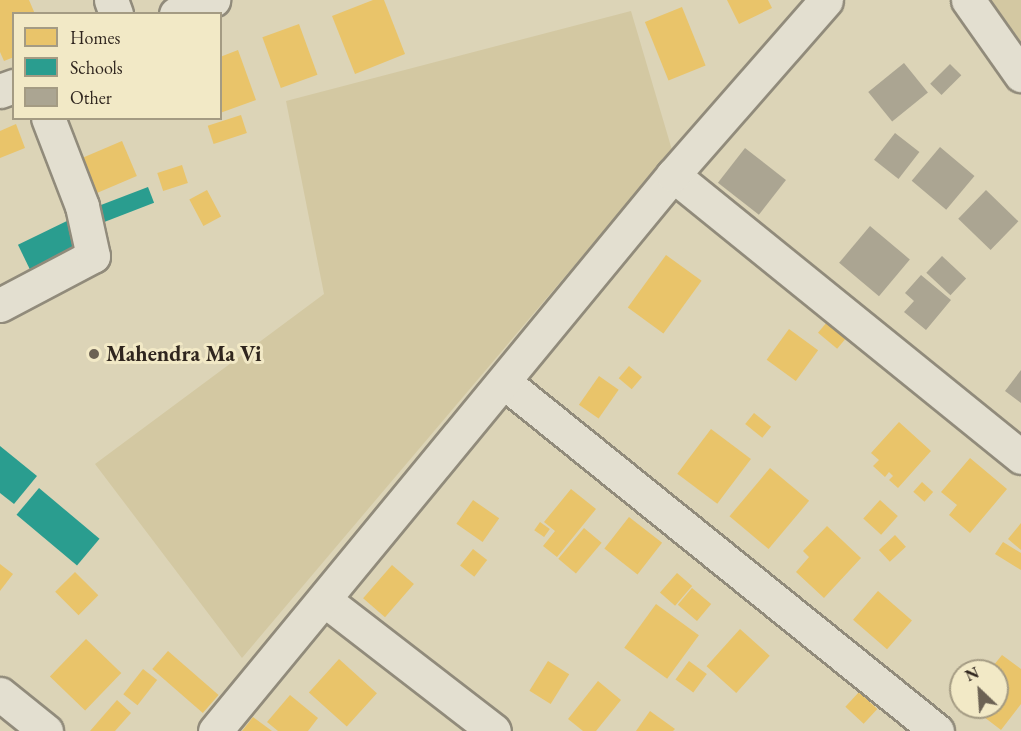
<!DOCTYPE html>
<html>
<head>
<meta charset="utf-8">
<style>
  body { margin:0 }
  #map { position:relative; width:1021px; height:731px; overflow:hidden; background:#dcd4b7; font-family:"EB Garamond",serif }
  div>[style] { position:absolute }
  .green>* { inset:0; background:#d3c8a2 }
  .homes>* { inset:0; background:#e9c46a; transform-origin:0 0 }
  .schools>* { inset:0; background:#2a9d8f; transform-origin:0 0 }
  .building>* { inset:0; background:#aba592; transform-origin:0 0 }
  .roads { filter:drop-shadow(2px 0 #918b7b) drop-shadow(-2px 0 #918b7b) drop-shadow(0 2px #918b7b) drop-shadow(0 -2px #918b7b) }
  .minor>* { height:33px; margin:-16.5px; padding:0 16.5px; transform-origin:16.5px; border-radius:16.5px; background:#e3dfd0 }
  .dots>* { width:16px; height:16px; translate:-50% -50%; box-sizing:border-box; border:3px solid #f2e9c6; border-radius:50% }
  span { translate:-50% -50%; white-space:nowrap; text-align:center; line-height:1.15; -webkit-text-stroke:6px #f2e9c6; paint-order:stroke }
  .poi-label { font-size:22px; color:#2f251e; font-weight:700 }
  .left { translate:0 -50%; text-align:left }
  .legend { position:absolute; left:12px; top:12px; width:210px; height:108px; box-sizing:border-box; background:#f2e9c6; border:2px solid #a49b83; margin:0; padding:8px 10px; list-style:none; font-size:18px; color:#2f251e }
  .legend li { display:flex; align-items:center; gap:12px; height:30px }
  .legend b { width:30px; border:2px solid #a49b83 }
  .north { position:absolute; left:949px; top:659px; width:60px; height:60px; box-sizing:border-box; background:#f2e9c6; border:2px solid #a49b83; border-radius:50%; rotate:335deg; font-size:16px; font-weight:700; line-height:24px; text-align:center; color:#2f251e }
  .north::after { content:''; display:block; margin:auto; width:21px; height:27px; background:#6c6254; clip-path:polygon(50% 0,100% 100%,50% 72%,0 100%) }
</style>
</head>
<body>
<div id="map">
  <div class="green">
    <i style="clip-path:polygon(989px 0,1021px 0,1021px 49px)"></i>
    <i style="clip-path:polygon(631px 11px,672px 150px,242px 658px,95px 464px,324px 294px,286px 101px)"></i>
  </div>
  <div class="homes">
    <i style="clip-path:polygon(0 0,29px 0,35px 14px,14px 14px,14px 57px,4px 61px,0 52px)"></i>
    <i style="clip-path:polygon(373px 0,384px 0,405px 54px,355px 74px,332px 16px)"></i>
    <i style="clip-path:polygon(727px 0,768px 0,772px 8px,739px 24px)"></i>
    <i style="left:682px;top:7px;width:63px;height:40px;rotate:68deg"></i>
    <i style="left:299px;top:24px;width:54px;height:39px;rotate:70deg"></i>
    <i style="clip-path:polygon(238px 50px,256px 100px,220px 113px,220px 57px)"></i>
    <i style="left:241px;top:115px;width:19px;height:35px;rotate:72deg"></i>
    <i style="clip-path:polygon(16px 124px,25px 148px,0 158px,0 131px)"></i>
    <i style="left:122px;top:141px;width:38px;height:51px;rotate:67deg"></i>
    <i style="left:182px;top:165px;width:19px;height:26px;rotate:72deg"></i>
    <i style="left:207px;top:190px;width:30px;height:20px;rotate:62deg"></i>
    <i style="left:666px;top:255px;width:44px;height:65px;rotate:36deg"></i>
    <i style="left:827px;top:322px;width:25px;height:14px;rotate:40deg"></i>
    <i style="left:789px;top:329px;width:36px;height:38px;rotate:36deg"></i>
    <i style="left:629px;top:366px;width:17px;height:16px;rotate:40deg"></i>
    <i style="left:599px;top:376px;width:24px;height:35px;rotate:35deg"></i>
    <i style="left:754px;top:413px;width:22px;height:14px;rotate:39deg"></i>
    <i style="clip-path:polygon(899px 422px,931px 451px,898px 488px,889px 480px,893px 476px,889px 472px,885px 477px,873px 466px,879px 460px,871px 453px)"></i>
    <i style="left:711px;top:429px;width:50px;height:56px;rotate:37deg"></i>
    <i style="clip-path:polygon(970px 458px,1007px 489px,970px 533px,949px 515px,957px 505px,941px 492px)"></i>
    <i style="left:770px;top:468px;width:51px;height:63px;rotate:40deg"></i>
    <i style="left:922px;top:482px;width:15px;height:13px;rotate:42deg"></i>
    <i style="clip-path:polygon(571px 489px,596px 509px,557px 557px,543px 546px,555px 531px,544px 522px)"></i>
    <i style="left:473px;top:500px;width:32px;height:29px;rotate:35deg"></i>
    <i style="left:880px;top:500px;width:24px;height:25px;rotate:42deg"></i>
    <i style="left:629px;top:517px;width:42px;height:40px;rotate:38deg"></i>
    <i style="left:540px;top:522px;width:12px;height:10px;rotate:35deg"></i>
    <i style="clip-path:polygon(1021px 523px,1021px 550px,1008px 539px)"></i>
    <i style="clip-path:polygon(827px 526px,861px 558px,824px 598px,796px 572px,809px 557px,803px 551px)"></i>
    <i style="left:584px;top:528px;width:23px;height:40px;rotate:40deg"></i>
    <i style="left:895px;top:535px;width:16px;height:22px;rotate:47deg"></i>
    <i style="clip-path:polygon(1003px 542px,1021px 553px,1021px 570px,995px 554px)"></i>
    <i style="left:473px;top:549px;width:18px;height:21px;rotate:38deg"></i>
    <i style="clip-path:polygon(0 564px,13px 574px,0 591px)"></i>
    <i style="left:392px;top:565px;width:29px;height:44px;rotate:41deg"></i>
    <i style="left:75px;top:572px;width:33px;height:28px;rotate:45deg"></i>
    <i style="left:677px;top:573px;width:20px;height:26px;rotate:41deg"></i>
    <i style="left:692px;top:588px;width:25px;height:22px;rotate:40deg"></i>
    <i style="left:878px;top:591px;width:45px;height:38px;rotate:41deg"></i>
    <i style="left:656px;top:604px;width:53px;height:54px;rotate:36deg"></i>
    <i style="left:740px;top:629px;width:40px;height:50px;rotate:42deg"></i>
    <i style="left:86px;top:639px;width:49px;height:52px;rotate:44deg"></i>
    <i style="left:168px;top:651px;width:67px;height:24px;rotate:41deg"></i>
    <i style="clip-path:polygon(1002px 655px,1021px 669px,1021px 704px,1001px 730px,971px 707px,997px 707px,997px 671px,989px 671px)"></i>
    <i style="left:339px;top:659px;width:51px;height:45px;rotate:42deg"></i>
    <i style="left:548px;top:661px;width:25px;height:35px;rotate:32deg"></i>
    <i style="left:689px;top:661px;width:22px;height:23px;rotate:36deg"></i>
    <i style="left:143px;top:669px;width:18px;height:32px;rotate:38deg"></i>
    <i style="clip-path:polygon(598px 681px,621px 700px,596px 731px,583px 731px,568px 719px)"></i>
    <i style="left:859px;top:692px;width:25px;height:20px;rotate:43deg"></i>
    <i style="clip-path:polygon(290px 695px,318px 718px,308px 731px,278px 731px,267px 722px)"></i>
    <i style="clip-path:polygon(117px 700px,131px 713px,115px 731px,90px 731px)"></i>
    <i style="clip-path:polygon(650px 711px,675px 729px,673px 731px,636px 731px)"></i>
    <i style="clip-path:polygon(253px 717px,272px 731px,242px 731px)"></i>
  </div>
  <div class="schools">
    <i style="left:148px;top:187px;width:17px;height:63px;rotate:69deg"></i>
    <i style="left:71px;top:219px;width:32px;height:59px;rotate:64deg"></i>
    <i style="clip-path:polygon(0 446px,37px 476px,14px 504px,0 493px)"></i>
    <i style="left:39px;top:488px;width:79px;height:35px;rotate:40deg"></i>
  </div>
  <div class="building">
    <i style="left:904px;top:63px;width:38px;height:46px;rotate:51deg"></i>
    <i style="left:950px;top:64px;width:16px;height:28px;rotate:45deg"></i>
    <i style="left:895px;top:133px;width:31px;height:34px;rotate:38deg"></i>
    <i style="left:940px;top:147px;width:45px;height:44px;rotate:40deg"></i>
    <i style="left:745px;top:148px;width:52px;height:44px;rotate:38deg"></i>
    <i style="left:986px;top:190px;width:45px;height:40px;rotate:44deg"></i>
    <i style="left:870px;top:226px;width:52px;height:48px;rotate:40deg"></i>
    <i style="left:942px;top:256px;width:33px;height:23px;rotate:43deg"></i>
    <i style="clip-path:polygon(921px 275px,951px 300px,926px 330px,904px 312px,914px 301px,905px 293px)"></i>
    <i style="clip-path:polygon(1021px 370px,1021px 403px,1005px 391px)"></i>
  </div>
  <div class="roads">
    <div class="minor">
      <i style="left:111px;top:0;width:15px;rotate:70deg"></i>
      <i style="left:968px;top:0;width:92px;rotate:54.8deg"></i>
      <i style="left:176px;top:14px;width:40px;rotate:-21deg"></i>
      <i style="left:0;top:91px;width:15px;rotate:-20deg"></i>
      <i style="left:673px;top:175px;width:448px;rotate:39deg"></i>
      <i style="left:0;top:305px;width:105px;rotate:-27.8deg"></i>
      <i style="left:93px;top:256px;width:51px;rotate:-102.4deg"></i>
      <i style="left:82px;top:206px;width:94px;rotate:-111.1deg"></i>
      <i style="left:504px;top:382px;width:556px;rotate:38.87deg"></i>
      <i style="left:326px;top:601px;width:212px;rotate:37.7deg"></i>
      <i style="left:0;top:694px;width:59px;rotate:38.8deg"></i>
      <i style="left:215px;top:731px;width:720px;rotate:-50.52deg"></i>
      <i style="left:673px;top:175px;width:232px;rotate:-48.8deg"></i>
    </div>
  </div>
  <div class="dots">
    <i style="left:94px;top:354px;background:#6c6254"></i>
  </div>
  <div class="poi-label">
    <span class="left" style="left:106px;top:354px">Mahendra Ma Vi</span>
  </div>
  <ul class="legend">
  <li><b style="height:16px;background:#e9c46a"></b>Homes</li>
  <li><b style="height:16px;background:#2a9d8f"></b>Schools</li>
  <li><b style="height:16px;background:#aba592"></b>Other</li>
  </ul>
  <div class="north">N</div>
</div>
</body>
</html>
